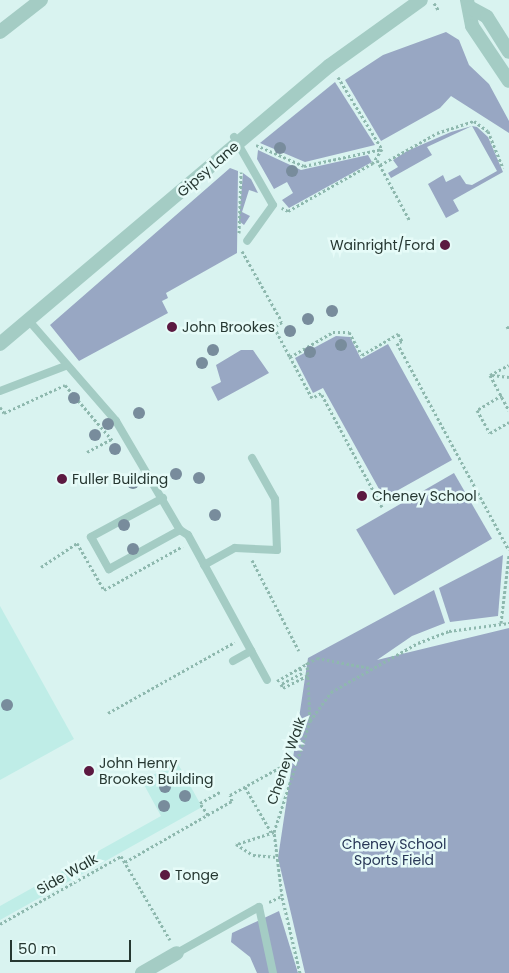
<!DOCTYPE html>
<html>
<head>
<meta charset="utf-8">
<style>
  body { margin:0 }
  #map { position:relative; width:509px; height:973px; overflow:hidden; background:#d9f3f0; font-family:Poppins,sans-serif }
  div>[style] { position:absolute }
  .green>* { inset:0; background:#98a7c3; transform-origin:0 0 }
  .plaza>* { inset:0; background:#bfede7 }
  .path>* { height:3px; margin-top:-1.5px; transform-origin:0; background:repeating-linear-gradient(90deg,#8eb8ae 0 2.5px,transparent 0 5px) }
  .service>* { height:8px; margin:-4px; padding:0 4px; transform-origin:4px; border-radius:4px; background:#a4ccc4 }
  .minor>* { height:14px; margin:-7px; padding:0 7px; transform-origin:7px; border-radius:7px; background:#a4ccc4 }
  .tertiary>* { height:14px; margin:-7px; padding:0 7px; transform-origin:7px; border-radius:7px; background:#a4ccc4 }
  .trees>* { width:12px; height:12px; margin:-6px; border-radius:50%; background:#788c9c }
  .dots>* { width:14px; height:14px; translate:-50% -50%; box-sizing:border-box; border:2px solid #e6fbf8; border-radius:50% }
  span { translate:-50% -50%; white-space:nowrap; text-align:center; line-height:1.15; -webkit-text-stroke:5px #e6fbf8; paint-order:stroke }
  .street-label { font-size:14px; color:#263731 }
  .poi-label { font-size:14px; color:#263731 }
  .right { translate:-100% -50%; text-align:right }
  .left { translate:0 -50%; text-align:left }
  .park-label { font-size:14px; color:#283757 }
  .scale { position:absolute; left:10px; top:940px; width:121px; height:22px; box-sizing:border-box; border:2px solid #263731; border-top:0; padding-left:6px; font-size:15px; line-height:18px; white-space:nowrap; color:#263731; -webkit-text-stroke:4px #e6fbf8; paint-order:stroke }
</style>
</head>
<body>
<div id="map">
  <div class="green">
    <i style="clip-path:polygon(446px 32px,459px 40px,469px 65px,489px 84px,509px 121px,509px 133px,451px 96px,440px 108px,381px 141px,345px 80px,383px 55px)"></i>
    <i style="clip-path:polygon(335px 82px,375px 145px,305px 162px,260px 143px)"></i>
    <i style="clip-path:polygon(472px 126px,427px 147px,432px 155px,391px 178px,388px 173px,398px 167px,393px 160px,407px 151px,451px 132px,472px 126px,477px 127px,488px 137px,503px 172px,453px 200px,459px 211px,446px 218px,428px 184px,443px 175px,446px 182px,460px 175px,466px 184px,472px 185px,497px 171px)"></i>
    <i style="clip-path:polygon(258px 150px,301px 170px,368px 155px,372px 162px,289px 208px,282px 200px,293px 193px,287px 182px,274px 189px,257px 159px)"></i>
    <i style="clip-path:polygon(230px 168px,238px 171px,237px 253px,166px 293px,168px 298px,162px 301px,168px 313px,79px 361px,50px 325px)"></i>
    <i style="clip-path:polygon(243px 173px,251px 179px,258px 193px,249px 190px,242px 212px,250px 216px,244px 225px,239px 221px)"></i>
    <i style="clip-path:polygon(336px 336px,350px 337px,361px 359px,388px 344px,452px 460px,384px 498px,323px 388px,313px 393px,295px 358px)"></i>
    <i style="clip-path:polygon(241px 350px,253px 350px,269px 373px,218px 401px,211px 387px,221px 382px,216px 365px)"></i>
    <i style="left:454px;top:473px;width:76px;height:113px;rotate:60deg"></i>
    <i style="clip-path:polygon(503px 555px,498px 616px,450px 622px,439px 588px)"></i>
    <i style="clip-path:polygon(434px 590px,445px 623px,412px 636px,377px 660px,509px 628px,509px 973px,305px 973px,278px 858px,308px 658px)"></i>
    <i style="clip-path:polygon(279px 911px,298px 973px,257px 973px,250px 957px,231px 942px,232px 933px)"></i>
  </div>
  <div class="plaza">
    <i style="clip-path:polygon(0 606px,74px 739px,0 780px)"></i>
    <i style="clip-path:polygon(177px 762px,202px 807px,0 920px,0 906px,161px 816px,142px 781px)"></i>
  </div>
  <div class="path">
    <i style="left:434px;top:3px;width:9px;rotate:58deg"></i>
    <i style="left:338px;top:77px;width:84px;rotate:58.6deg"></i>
    <i style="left:256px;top:145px;width:52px;rotate:23.6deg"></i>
    <i style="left:304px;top:166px;width:80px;rotate:-12.3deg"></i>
    <i style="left:382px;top:149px;width:17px;rotate:123deg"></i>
    <i style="left:373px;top:163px;width:98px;rotate:150.5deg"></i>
    <i style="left:288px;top:211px;width:7px;rotate:-153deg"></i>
    <i style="left:377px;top:160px;width:69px;rotate:61.6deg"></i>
    <i style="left:380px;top:165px;width:65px;rotate:-29.3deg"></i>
    <i style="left:437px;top:133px;width:39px;rotate:-18deg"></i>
    <i style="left:474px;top:121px;width:17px;rotate:36deg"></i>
    <i style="left:488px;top:131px;width:40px;rotate:68deg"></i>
    <i style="left:239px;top:233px;width:61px;rotate:-88.1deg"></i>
    <i style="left:242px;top:251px;width:81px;rotate:60.6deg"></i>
    <i style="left:282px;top:322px;width:9px;rotate:148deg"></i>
    <i style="left:274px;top:327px;width:34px;rotate:62deg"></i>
    <i style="left:507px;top:326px;width:4px;rotate:63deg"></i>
    <i style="left:490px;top:375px;width:40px;rotate:62deg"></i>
    <i style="left:490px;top:375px;width:21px;rotate:-28deg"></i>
    <i style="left:492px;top:375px;width:17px;rotate:7deg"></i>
    <i style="left:502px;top:395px;width:29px;rotate:149deg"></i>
    <i style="left:477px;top:410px;width:26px;rotate:61deg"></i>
    <i style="left:490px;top:433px;width:22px;rotate:-30deg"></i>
    <i style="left:0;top:407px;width:7px;rotate:56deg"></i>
    <i style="left:4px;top:413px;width:67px;rotate:-24.7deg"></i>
    <i style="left:65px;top:385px;width:74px;rotate:49.4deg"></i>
    <i style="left:87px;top:452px;width:27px;rotate:-28deg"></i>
    <i style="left:382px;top:507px;width:129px;rotate:-118.2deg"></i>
    <i style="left:321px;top:393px;width:10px;rotate:151deg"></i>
    <i style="left:312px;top:398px;width:47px;rotate:-118.2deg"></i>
    <i style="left:290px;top:357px;width:50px;rotate:-30.2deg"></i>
    <i style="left:333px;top:332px;width:16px"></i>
    <i style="left:349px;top:332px;width:26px;rotate:61deg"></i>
    <i style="left:362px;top:355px;width:42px;rotate:-30.3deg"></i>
    <i style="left:398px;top:334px;width:8px;rotate:60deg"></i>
    <i style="left:402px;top:341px;width:5px;rotate:158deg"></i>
    <i style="left:397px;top:343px;width:235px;rotate:61.6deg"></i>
    <i style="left:77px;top:543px;width:54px;rotate:60.1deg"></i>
    <i style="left:104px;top:590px;width:90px;rotate:-29.1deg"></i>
    <i style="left:252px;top:560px;width:102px;rotate:62.7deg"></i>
    <i style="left:41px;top:567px;width:43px;rotate:-33.7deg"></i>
    <i style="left:501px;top:623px;width:68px;rotate:-83.3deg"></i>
    <i style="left:307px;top:662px;width:59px;rotate:87.1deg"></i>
    <i style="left:300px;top:668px;width:5px;rotate:68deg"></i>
    <i style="left:302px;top:673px;width:24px;rotate:152deg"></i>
    <i style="left:281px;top:684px;width:4px;rotate:63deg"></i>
    <i style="left:283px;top:688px;width:29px;rotate:-27deg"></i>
    <i style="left:277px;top:681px;width:46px;rotate:-29.9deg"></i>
    <i style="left:317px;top:658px;width:54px;rotate:10.7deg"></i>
    <i style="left:108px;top:713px;width:145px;rotate:-29.2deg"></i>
    <i style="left:245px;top:787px;width:52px;rotate:60deg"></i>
    <i style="left:208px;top:815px;width:14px;rotate:-124deg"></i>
    <i style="left:200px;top:803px;width:23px;rotate:-29deg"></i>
    <i style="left:274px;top:832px;width:40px;rotate:162deg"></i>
    <i style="left:236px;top:844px;width:20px;rotate:33deg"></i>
    <i style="left:253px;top:855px;width:24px;rotate:5deg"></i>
    <i style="left:125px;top:862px;width:123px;rotate:-29.7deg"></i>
    <i style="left:232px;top:801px;width:6px;rotate:-108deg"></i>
    <i style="left:230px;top:795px;width:77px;rotate:-28.9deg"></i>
    <i style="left:269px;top:902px;width:14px;rotate:-25deg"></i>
    <i style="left:0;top:924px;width:139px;rotate:-29.3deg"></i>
    <i style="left:121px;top:856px;width:97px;rotate:59.7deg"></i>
    <i style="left:300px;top:973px;width:79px;rotate:-103.2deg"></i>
    <i style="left:282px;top:896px;width:64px;rotate:-97.1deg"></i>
    <i style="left:274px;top:832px;width:117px;rotate:-72deg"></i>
    <i style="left:310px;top:721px;width:36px;rotate:-54deg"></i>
    <i style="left:331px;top:692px;width:100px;rotate:-29.4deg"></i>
    <i style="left:418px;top:643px;width:33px;rotate:-21deg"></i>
    <i style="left:449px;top:631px;width:61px;rotate:-7.6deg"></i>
  </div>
  <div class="service">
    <i style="left:234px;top:137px;width:78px;rotate:60.2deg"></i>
    <i style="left:273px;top:205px;width:44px;rotate:125.8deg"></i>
    <i style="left:30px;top:322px;width:131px;rotate:49deg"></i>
    <i style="left:116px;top:421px;width:126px;rotate:59.6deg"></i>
    <i style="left:180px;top:530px;width:9px;rotate:32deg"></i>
    <i style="left:188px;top:535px;width:165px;rotate:61.4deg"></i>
    <i style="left:0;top:391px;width:70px;rotate:-21deg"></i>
    <i style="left:163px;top:498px;width:82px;rotate:151.6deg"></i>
    <i style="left:91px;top:537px;width:37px;rotate:61deg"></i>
    <i style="left:109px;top:569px;width:81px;rotate:-28.8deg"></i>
    <i style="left:204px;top:565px;width:35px;rotate:-29deg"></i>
    <i style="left:235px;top:548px;width:42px;rotate:2.7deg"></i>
    <i style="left:277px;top:550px;width:51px;rotate:-92.2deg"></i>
    <i style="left:275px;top:499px;width:47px;rotate:-119.3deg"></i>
    <i style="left:233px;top:661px;width:21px;rotate:-29deg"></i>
    <i style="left:177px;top:953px;width:94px;rotate:-29.3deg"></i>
    <i style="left:259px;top:907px;width:67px;rotate:78deg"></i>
  </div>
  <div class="minor">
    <i style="left:0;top:32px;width:52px;rotate:-38deg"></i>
    <i style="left:142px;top:973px;width:40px;rotate:-29.7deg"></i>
  </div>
  <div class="tertiary">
    <i style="left:467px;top:0;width:26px;rotate:79deg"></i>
    <i style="left:472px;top:26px;width:66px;rotate:56.1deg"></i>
    <i style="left:471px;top:8px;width:18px;rotate:29deg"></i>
    <i style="left:487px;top:17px;width:41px;rotate:57.8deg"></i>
    <i style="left:0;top:344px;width:431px;rotate:-40.2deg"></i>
    <i style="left:329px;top:66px;width:113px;rotate:-35.7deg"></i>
  </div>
  <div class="trees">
    <i style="left:280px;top:148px"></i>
    <i style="left:292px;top:171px"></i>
    <i style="left:332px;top:311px"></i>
    <i style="left:308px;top:319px"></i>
    <i style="left:290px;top:331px"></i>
    <i style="left:341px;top:345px"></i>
    <i style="left:213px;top:350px"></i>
    <i style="left:310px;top:352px"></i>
    <i style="left:202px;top:363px"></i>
    <i style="left:74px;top:398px"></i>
    <i style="left:139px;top:413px"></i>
    <i style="left:108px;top:424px"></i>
    <i style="left:95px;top:435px"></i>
    <i style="left:115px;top:449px"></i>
    <i style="left:176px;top:474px"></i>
    <i style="left:199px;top:478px"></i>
    <i style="left:133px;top:483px"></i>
    <i style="left:215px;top:515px"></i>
    <i style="left:124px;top:525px"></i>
    <i style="left:133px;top:549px"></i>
    <i style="left:7px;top:705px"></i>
    <i style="left:165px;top:787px"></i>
    <i style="left:185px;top:796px"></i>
    <i style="left:164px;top:806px"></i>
  </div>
  <div class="dots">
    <i style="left:445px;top:245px;background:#5c1941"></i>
    <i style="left:172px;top:327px;background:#5c1941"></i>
    <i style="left:62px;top:479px;background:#5c1941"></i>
    <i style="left:362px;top:496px;background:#5c1941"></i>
    <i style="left:89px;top:771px;background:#5c1941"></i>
    <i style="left:165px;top:875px;background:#5c1941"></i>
  </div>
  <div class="street-label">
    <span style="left:208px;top:169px;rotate:-41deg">Gipsy Lane</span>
    <span style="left:286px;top:761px;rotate:-71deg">Cheney Walk</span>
    <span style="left:67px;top:874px;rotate:-30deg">Side Walk</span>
  </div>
  <div class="poi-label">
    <span class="right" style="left:435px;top:245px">Wainright/Ford</span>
    <span class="left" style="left:182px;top:327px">John Brookes</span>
    <span class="left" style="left:72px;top:479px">Fuller Building</span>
    <span class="left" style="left:372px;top:496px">Cheney School</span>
    <span class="left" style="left:99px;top:771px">John Henry<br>Brookes Building</span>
    <span class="left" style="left:175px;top:875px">Tonge</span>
  </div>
  <div class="park-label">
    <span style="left:394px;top:852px">Cheney School<br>Sports Field</span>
  </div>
  <div class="scale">50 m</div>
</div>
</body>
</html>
